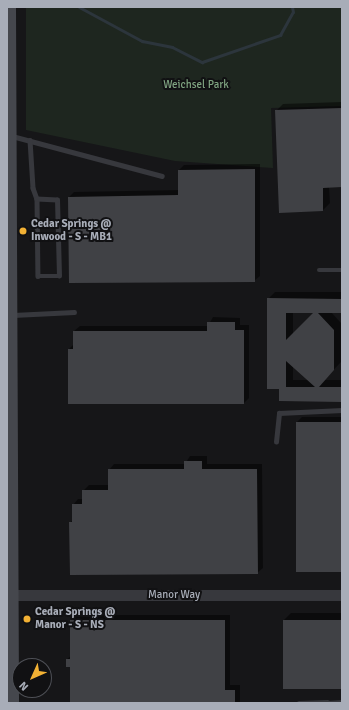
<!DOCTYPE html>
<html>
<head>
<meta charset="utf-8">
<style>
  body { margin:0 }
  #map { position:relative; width:349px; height:710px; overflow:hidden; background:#161618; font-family:Signika,sans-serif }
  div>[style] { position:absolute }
  .green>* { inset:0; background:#1e261f }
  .shadow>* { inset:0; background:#0007 }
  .stream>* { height:3px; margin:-1.5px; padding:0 1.5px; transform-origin:1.5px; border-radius:1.5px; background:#2c353c }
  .building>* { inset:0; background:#404145; transform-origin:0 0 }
  .service>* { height:4.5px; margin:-2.25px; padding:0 2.25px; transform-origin:2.25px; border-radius:2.25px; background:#37383d }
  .tertiary>* { height:11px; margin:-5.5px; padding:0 5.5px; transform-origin:5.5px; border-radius:5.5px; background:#37383d }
  .secondary>* { height:12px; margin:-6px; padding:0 6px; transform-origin:6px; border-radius:6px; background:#45474d }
  .dots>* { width:11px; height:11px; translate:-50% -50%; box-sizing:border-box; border:2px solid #111113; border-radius:50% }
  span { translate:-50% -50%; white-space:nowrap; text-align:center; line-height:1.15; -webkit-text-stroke:4px #111113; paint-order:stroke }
  .park-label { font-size:11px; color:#7fa381 }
  .poi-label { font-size:11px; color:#a8adb8; font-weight:700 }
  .left { translate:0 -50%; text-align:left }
  .street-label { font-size:11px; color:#a8adb8 }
  .frame { position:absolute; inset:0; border:8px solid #a8adb8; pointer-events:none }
  .north { position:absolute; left:12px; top:658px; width:40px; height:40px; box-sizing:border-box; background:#111113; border:1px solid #4d4f55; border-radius:50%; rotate:225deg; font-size:11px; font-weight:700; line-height:16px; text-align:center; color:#a8adb8 }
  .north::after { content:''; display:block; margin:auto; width:14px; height:18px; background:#f2b134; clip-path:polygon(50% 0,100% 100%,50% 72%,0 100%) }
</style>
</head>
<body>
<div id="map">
  <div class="green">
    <i style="clip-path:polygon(26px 7px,342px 7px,342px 106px,271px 108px,273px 168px,175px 161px,26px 130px)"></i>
  </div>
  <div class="shadow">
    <i style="clip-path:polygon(342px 102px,342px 186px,329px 187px,330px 203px,323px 210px,280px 212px,276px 111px,283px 104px)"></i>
    <i style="clip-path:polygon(260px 164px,260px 276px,254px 281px,70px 282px,69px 197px,74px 192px,179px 190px,179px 170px,184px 165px)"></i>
    <i style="clip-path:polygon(evenodd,275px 292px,342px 292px,342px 312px,331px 312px,341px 323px,341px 362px,324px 380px,342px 380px,342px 399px,280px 388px,268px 299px,275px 292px,293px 312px,315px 312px,293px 335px,293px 312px,275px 292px,293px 365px,309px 380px,293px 380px,293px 365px)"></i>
    <i style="clip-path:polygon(213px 317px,240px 318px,240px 325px,249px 325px,249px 398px,244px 403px,69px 403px,69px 349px,74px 344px,74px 331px,80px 326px,208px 326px)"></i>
    <i style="clip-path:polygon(302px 417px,342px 417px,342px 571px,297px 422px)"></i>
    <i style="clip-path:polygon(190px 456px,207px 456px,207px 464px,262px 464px,263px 568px,257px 573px,70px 523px,73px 520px,73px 505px,78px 499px,83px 499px,83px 491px,89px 485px,109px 485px,109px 470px,114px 464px,185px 464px)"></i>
    <i style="clip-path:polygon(291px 613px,342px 613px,342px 688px,284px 620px)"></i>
    <i style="clip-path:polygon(76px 615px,230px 615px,230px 685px,240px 685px,240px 703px,71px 703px,71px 666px,67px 659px,71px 656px,71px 620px)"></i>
  </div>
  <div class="stream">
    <i style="left:79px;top:7px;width:72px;rotate:28.4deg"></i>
    <i style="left:142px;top:41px;width:31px;rotate:11deg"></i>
    <i style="left:172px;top:47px;width:34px;rotate:27deg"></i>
    <i style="left:202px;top:62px;width:83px;rotate:-19.1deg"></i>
    <i style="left:280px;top:35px;width:26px;rotate:-61deg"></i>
    <i style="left:293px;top:12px;width:5px;rotate:-101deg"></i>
  </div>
  <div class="building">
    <i style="clip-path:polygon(342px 108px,342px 187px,323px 188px,323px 211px,279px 213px,275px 110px)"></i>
    <i style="clip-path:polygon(255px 169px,255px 282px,69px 283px,68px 197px,178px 195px,178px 170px)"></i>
    <i style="clip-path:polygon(evenodd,267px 298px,342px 299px,342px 313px,318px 313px,334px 330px,334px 370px,319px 387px,342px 387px,342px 402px,279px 401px,279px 389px,267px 389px,267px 298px,286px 313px,313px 313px,286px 340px,286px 313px,267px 298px,286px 361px,315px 387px,286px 387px,286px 361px)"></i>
    <i style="clip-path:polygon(207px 322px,235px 322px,235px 330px,244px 330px,244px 404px,68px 404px,68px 349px,73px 349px,73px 331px,207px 331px)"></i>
    <i style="left:296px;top:422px;width:46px;height:150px"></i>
    <i style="clip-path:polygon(184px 461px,202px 461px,202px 469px,257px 469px,258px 574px,70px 575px,69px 522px,72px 522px,72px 504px,82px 504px,82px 490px,108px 490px,108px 469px,184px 469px)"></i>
    <i style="clip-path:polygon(70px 620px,225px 620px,225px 690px,235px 690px,235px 703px,70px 703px,70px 667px,66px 667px,66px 659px,70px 659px)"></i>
    <i style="left:283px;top:620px;width:59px;height:69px"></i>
  </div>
  <div class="service">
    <i style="left:12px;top:136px;width:155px;rotate:14.9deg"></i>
    <i style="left:30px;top:140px;width:48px;rotate:86.4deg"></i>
    <i style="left:33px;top:188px;width:12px;rotate:70deg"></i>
    <i style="left:37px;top:199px;width:77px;rotate:89.3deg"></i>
    <i style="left:38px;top:276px;width:21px"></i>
    <i style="left:59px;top:276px;width:76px;rotate:-91.5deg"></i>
    <i style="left:57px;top:200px;width:20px;rotate:-177deg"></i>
    <i style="left:319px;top:270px;width:23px"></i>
    <i style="left:13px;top:315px;width:61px;rotate:-2.8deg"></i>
    <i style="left:276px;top:442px;width:29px;rotate:-84deg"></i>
    <i style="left:279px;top:413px;width:63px;rotate:-2.7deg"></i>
    <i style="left:299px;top:703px;width:28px;rotate:-2deg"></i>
    <i style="left:327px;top:703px;width:15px;rotate:-4deg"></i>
  </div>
  <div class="tertiary">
    <i style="left:7px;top:595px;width:335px"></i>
  </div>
  <div class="secondary">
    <i style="left:10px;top:7px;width:696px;rotate:89.75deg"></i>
  </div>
  <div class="dots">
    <i style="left:23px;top:231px;background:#f2b134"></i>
    <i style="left:27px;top:619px;background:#f2b134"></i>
  </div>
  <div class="park-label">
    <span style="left:196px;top:85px">Weichsel Park</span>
  </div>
  <div class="poi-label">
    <span class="left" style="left:31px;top:231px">Cedar Springs @<br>Inwood - S - MB1</span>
    <span class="left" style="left:35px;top:619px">Cedar Springs @<br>Manor - S - NS</span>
  </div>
  <div class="street-label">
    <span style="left:174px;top:595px">Manor Way</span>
  </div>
  <div class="frame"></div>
  <div class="north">N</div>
</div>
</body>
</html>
